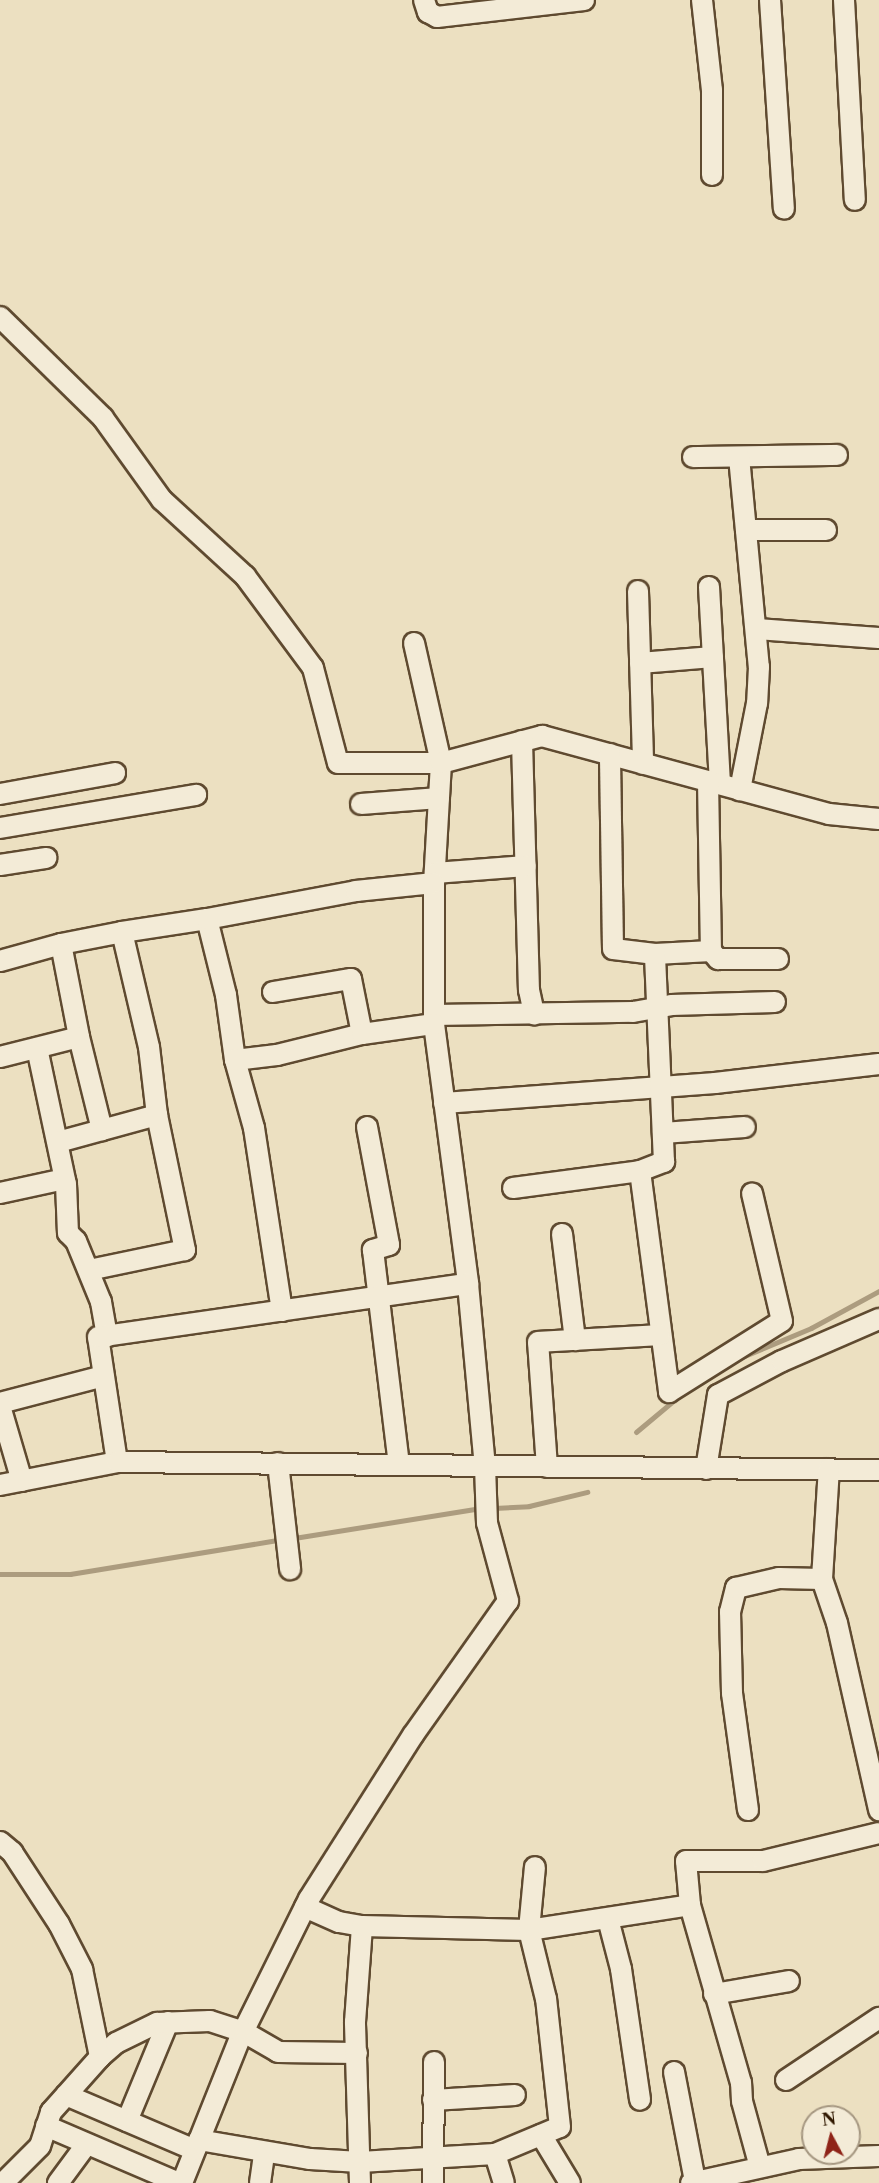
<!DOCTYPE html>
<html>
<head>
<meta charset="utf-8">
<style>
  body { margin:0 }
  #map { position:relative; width:879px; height:2183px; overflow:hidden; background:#ece0c1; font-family:"Libre Caslon Text",serif }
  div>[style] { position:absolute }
  .stream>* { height:5px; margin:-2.5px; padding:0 2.5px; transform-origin:2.5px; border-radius:2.5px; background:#ac9c7f }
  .roads { filter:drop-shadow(2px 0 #5f4a30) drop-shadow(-2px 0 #5f4a30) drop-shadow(0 2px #5f4a30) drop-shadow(0 -2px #5f4a30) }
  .minor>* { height:20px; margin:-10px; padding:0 10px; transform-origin:10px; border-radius:10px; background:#f3ebd7 }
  span { translate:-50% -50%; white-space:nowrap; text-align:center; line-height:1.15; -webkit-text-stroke:4.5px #f3ebd7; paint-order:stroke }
  .north { position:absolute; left:801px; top:2105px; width:60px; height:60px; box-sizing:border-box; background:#f3ebd7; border:2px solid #a59781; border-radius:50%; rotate:353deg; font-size:16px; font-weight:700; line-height:24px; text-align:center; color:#301800 }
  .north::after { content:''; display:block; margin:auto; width:21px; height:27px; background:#8f2418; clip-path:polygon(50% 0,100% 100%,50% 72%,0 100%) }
</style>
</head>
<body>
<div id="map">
  <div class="stream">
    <i style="left:742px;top:1357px;width:75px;rotate:-22.8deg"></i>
    <i style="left:811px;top:1328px;width:77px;rotate:-28.6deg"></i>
    <i style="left:636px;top:1432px;width:56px;rotate:-39.9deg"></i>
    <i style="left:494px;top:1508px;width:35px;rotate:-3deg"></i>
    <i style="left:529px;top:1506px;width:60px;rotate:-13.6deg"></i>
    <i style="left:294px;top:1538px;width:183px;rotate:-9.1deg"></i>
    <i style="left:0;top:1574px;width:70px"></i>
    <i style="left:70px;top:1574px;width:210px;rotate:-9.3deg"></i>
  </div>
  <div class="roads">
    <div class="minor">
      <i style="left:424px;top:0;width:13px;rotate:72deg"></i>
      <i style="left:428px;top:12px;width:10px;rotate:29deg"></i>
      <i style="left:437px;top:17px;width:148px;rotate:-6.6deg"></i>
      <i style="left:702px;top:0;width:91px;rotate:83.7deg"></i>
      <i style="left:712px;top:90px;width:85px;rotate:90deg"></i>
      <i style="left:770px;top:0;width:209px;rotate:86.2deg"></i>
      <i style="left:844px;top:0;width:200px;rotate:86.9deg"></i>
      <i style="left:0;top:317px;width:144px;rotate:44.4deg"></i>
      <i style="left:103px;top:418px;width:101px;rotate:54.3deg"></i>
      <i style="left:162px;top:500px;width:113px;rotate:42.5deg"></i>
      <i style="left:245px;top:576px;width:114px;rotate:53.5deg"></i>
      <i style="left:313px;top:668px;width:98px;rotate:75.3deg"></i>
      <i style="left:338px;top:763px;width:103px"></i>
      <i style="left:441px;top:763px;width:120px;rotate:93.3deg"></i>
      <i style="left:434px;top:883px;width:141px;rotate:90deg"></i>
      <i style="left:434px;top:1024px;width:262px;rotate:82.5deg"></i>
      <i style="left:468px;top:1284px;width:183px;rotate:84.7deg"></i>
      <i style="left:485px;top:1466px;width:57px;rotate:88deg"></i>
      <i style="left:487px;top:1523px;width:81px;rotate:74.9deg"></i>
      <i style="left:508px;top:1601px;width:164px;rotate:125.3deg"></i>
      <i style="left:413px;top:1735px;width:194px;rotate:122.4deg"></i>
      <i style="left:309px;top:1899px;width:155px;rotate:116.4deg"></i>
      <i style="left:240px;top:2038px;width:156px;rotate:111.8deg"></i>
      <i style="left:693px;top:457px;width:144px;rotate:-0.8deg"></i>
      <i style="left:739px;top:457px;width:211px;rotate:84.6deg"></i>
      <i style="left:759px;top:667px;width:36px;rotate:93deg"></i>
      <i style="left:757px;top:703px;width:89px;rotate:101.1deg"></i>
      <i style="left:746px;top:530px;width:80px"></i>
      <i style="left:709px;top:587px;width:197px;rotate:86.8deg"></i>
      <i style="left:638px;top:591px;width:173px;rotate:88.3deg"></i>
      <i style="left:757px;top:629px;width:122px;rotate:4.2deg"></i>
      <i style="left:414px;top:643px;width:123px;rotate:77.3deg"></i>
      <i style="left:441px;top:763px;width:105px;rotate:-15deg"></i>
      <i style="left:542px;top:736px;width:297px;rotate:15.2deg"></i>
      <i style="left:829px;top:814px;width:50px;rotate:5.7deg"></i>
      <i style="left:640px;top:663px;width:73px;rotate:-4.7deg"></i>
      <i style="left:522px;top:741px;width:249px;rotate:88.4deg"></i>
      <i style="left:529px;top:990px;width:25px;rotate:78deg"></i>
      <i style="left:708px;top:781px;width:170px;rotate:89deg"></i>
      <i style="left:711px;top:951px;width:11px;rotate:49deg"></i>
      <i style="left:718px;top:959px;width:60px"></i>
      <i style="left:0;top:794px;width:117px;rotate:-10.3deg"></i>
      <i style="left:361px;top:804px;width:78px;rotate:-4.4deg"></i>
      <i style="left:0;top:828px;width:199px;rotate:-9.6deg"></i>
      <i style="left:0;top:865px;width:47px;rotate:-8.7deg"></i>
      <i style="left:435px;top:873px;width:91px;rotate:-4.4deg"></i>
      <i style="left:122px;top:932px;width:86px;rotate:-8.7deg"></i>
      <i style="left:61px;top:944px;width:62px;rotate:-11.1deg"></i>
      <i style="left:122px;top:932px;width:118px;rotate:76.8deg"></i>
      <i style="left:149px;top:1047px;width:68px;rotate:83.3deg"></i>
      <i style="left:655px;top:954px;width:56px;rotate:-3.1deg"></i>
      <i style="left:0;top:961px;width:63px;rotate:-15.6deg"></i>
      <i style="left:61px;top:944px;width:95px;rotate:79deg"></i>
      <i style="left:273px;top:992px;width:79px;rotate:-9.5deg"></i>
      <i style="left:351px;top:979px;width:56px;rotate:78.7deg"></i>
      <i style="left:434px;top:1015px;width:199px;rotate:-0.9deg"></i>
      <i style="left:633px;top:1012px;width:39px;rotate:-10deg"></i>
      <i style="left:671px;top:1005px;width:104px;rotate:-1.7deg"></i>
      <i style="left:37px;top:1048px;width:139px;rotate:78deg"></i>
      <i style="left:66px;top:1184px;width:49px;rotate:87.7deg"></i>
      <i style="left:68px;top:1233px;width:11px;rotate:45deg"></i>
      <i style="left:76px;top:1241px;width:66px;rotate:67.7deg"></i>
      <i style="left:101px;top:1302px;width:35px;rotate:80deg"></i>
      <i style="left:0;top:1057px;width:81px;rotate:-14.2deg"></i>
      <i style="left:79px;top:1037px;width:96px;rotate:76.1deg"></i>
      <i style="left:235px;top:1060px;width:66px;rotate:-97.9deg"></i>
      <i style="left:226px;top:995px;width:78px;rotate:-104deg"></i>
      <i style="left:207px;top:919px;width:152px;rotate:-10.6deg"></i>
      <i style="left:356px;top:891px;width:78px;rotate:-5.9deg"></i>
      <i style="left:444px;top:1103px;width:272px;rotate:-4.2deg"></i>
      <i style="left:715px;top:1083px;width:165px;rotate:-6.6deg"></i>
      <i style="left:367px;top:1127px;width:120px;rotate:79.4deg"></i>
      <i style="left:389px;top:1245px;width:17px;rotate:163deg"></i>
      <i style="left:373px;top:1250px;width:216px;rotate:83.1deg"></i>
      <i style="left:663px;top:1133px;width:82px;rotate:-4.2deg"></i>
      <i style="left:58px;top:1142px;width:103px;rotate:-15.3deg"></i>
      <i style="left:157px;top:1115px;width:138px;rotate:78.3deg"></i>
      <i style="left:185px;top:1250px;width:98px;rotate:168.2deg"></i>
      <i style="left:640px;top:1171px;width:223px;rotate:82.5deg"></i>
      <i style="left:669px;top:1392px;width:133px;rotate:-32.1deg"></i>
      <i style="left:782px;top:1321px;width:131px;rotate:-103.2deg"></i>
      <i style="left:513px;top:1188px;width:128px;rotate:-7.6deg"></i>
      <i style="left:640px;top:1171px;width:26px;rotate:-21deg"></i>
      <i style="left:664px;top:1162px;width:208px;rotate:-92.5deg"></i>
      <i style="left:655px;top:954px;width:42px;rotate:-173.2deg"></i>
      <i style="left:613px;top:949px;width:195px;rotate:-90.9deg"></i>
      <i style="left:0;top:1193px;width:66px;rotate:-12.2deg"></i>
      <i style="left:562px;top:1234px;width:107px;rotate:83deg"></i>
      <i style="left:282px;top:1311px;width:185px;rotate:-98.7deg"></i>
      <i style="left:254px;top:1128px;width:71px;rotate:-105.6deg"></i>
      <i style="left:235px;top:1060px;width:42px;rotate:-6.8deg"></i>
      <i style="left:277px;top:1055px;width:88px;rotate:-13.9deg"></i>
      <i style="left:362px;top:1034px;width:73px;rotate:-7.9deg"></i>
      <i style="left:0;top:1403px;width:107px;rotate:-14.6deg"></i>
      <i style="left:0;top:1406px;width:78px;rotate:73.7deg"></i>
      <i style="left:117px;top:1462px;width:126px;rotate:-98.6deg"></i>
      <i style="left:98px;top:1337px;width:374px;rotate:-8.2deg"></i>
      <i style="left:278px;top:1463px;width:107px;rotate:83.5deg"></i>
      <i style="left:547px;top:1467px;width:125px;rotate:-94.1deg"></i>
      <i style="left:538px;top:1342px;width:122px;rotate:-3.3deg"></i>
      <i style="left:706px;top:1469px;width:75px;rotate:-80.8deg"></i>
      <i style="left:718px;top:1395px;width:72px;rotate:-28deg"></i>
      <i style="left:782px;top:1361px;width:106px;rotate:-23.4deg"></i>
      <i style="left:0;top:1485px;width:119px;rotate:-11.1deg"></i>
      <i style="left:117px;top:1462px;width:762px;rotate:0.6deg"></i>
      <i style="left:822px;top:1579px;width:110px;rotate:-86.4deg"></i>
      <i style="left:748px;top:1810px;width:118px;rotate:-97.8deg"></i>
      <i style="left:732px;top:1693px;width:81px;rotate:-91.4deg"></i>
      <i style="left:730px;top:1612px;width:25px;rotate:-76deg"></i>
      <i style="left:736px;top:1588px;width:44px;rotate:-13.1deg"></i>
      <i style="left:779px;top:1578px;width:43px;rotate:1.3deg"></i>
      <i style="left:822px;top:1579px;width:46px;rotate:71.2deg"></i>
      <i style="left:837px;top:1623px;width:192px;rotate:77.3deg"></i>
      <i style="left:0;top:1842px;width:16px;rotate:40deg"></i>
      <i style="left:12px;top:1852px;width:86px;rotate:56.9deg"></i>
      <i style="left:59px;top:1924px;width:51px;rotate:62.9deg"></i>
      <i style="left:82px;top:1969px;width:90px;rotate:78.4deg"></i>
      <i style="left:305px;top:1907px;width:37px;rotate:24deg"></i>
      <i style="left:339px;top:1922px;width:23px;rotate:10deg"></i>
      <i style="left:362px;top:1926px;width:167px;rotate:1.4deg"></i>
      <i style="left:529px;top:1930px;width:163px;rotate:-8.8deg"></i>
      <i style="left:608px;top:1919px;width:52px;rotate:75.4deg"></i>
      <i style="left:621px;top:1969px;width:132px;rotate:81.7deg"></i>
      <i style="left:714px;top:1994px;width:76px;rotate:-9.8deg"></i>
      <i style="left:674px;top:2072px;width:111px;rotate:79.1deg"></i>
      <i style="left:786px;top:2080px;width:112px;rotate:-33.7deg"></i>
      <i style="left:66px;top:2095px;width:140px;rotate:23.1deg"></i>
      <i style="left:433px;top:2100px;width:82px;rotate:-3.5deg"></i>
      <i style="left:127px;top:2121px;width:107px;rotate:-67.5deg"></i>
      <i style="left:46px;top:2126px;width:145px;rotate:23.2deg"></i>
      <i style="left:541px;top:2135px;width:56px;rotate:58.9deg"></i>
      <i style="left:199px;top:2140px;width:113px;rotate:9.7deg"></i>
      <i style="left:310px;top:2159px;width:50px;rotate:3.4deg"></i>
      <i style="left:360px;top:2162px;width:135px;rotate:-3.4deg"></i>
      <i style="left:495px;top:2154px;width:30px;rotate:73deg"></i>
      <i style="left:495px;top:2154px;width:70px;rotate:-22.6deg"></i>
      <i style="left:560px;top:2127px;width:129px;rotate:-96.2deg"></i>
      <i style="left:546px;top:1999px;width:71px;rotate:-103.8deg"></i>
      <i style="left:529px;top:1930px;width:63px;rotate:-84.6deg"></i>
      <i style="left:760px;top:2167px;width:68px;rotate:-105.3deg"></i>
      <i style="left:742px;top:2101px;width:18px;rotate:-93deg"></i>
      <i style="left:741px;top:2083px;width:185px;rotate:-106deg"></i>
      <i style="left:690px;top:1905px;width:44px;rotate:-95.2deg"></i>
      <i style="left:686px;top:1861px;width:77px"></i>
      <i style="left:763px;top:1861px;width:119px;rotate:-13.6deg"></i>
      <i style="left:3px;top:2183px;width:52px;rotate:-45deg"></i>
      <i style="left:40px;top:2146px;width:36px;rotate:-72deg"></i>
      <i style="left:51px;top:2112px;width:74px;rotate:-48.3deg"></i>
      <i style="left:100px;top:2057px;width:21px;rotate:-41deg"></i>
      <i style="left:116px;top:2043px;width:46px;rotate:-26deg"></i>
      <i style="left:157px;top:2023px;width:53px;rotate:-2.2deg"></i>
      <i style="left:210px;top:2021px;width:36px;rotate:18deg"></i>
      <i style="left:244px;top:2032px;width:39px;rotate:30deg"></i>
      <i style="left:278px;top:2052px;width:79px;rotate:0.7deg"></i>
      <i style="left:58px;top:2183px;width:47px;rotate:-53.6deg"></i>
      <i style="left:260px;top:2183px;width:30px;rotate:-82deg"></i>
      <i style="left:360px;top:2183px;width:161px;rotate:-91.8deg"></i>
      <i style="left:355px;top:2022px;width:96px;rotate:-85.8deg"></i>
      <i style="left:433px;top:2183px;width:121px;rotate:-89.5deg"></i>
      <i style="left:691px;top:2183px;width:111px;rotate:-12.5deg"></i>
      <i style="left:799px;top:2159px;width:80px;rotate:-2.1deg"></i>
    </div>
  </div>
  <div class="north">N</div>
</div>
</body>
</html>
